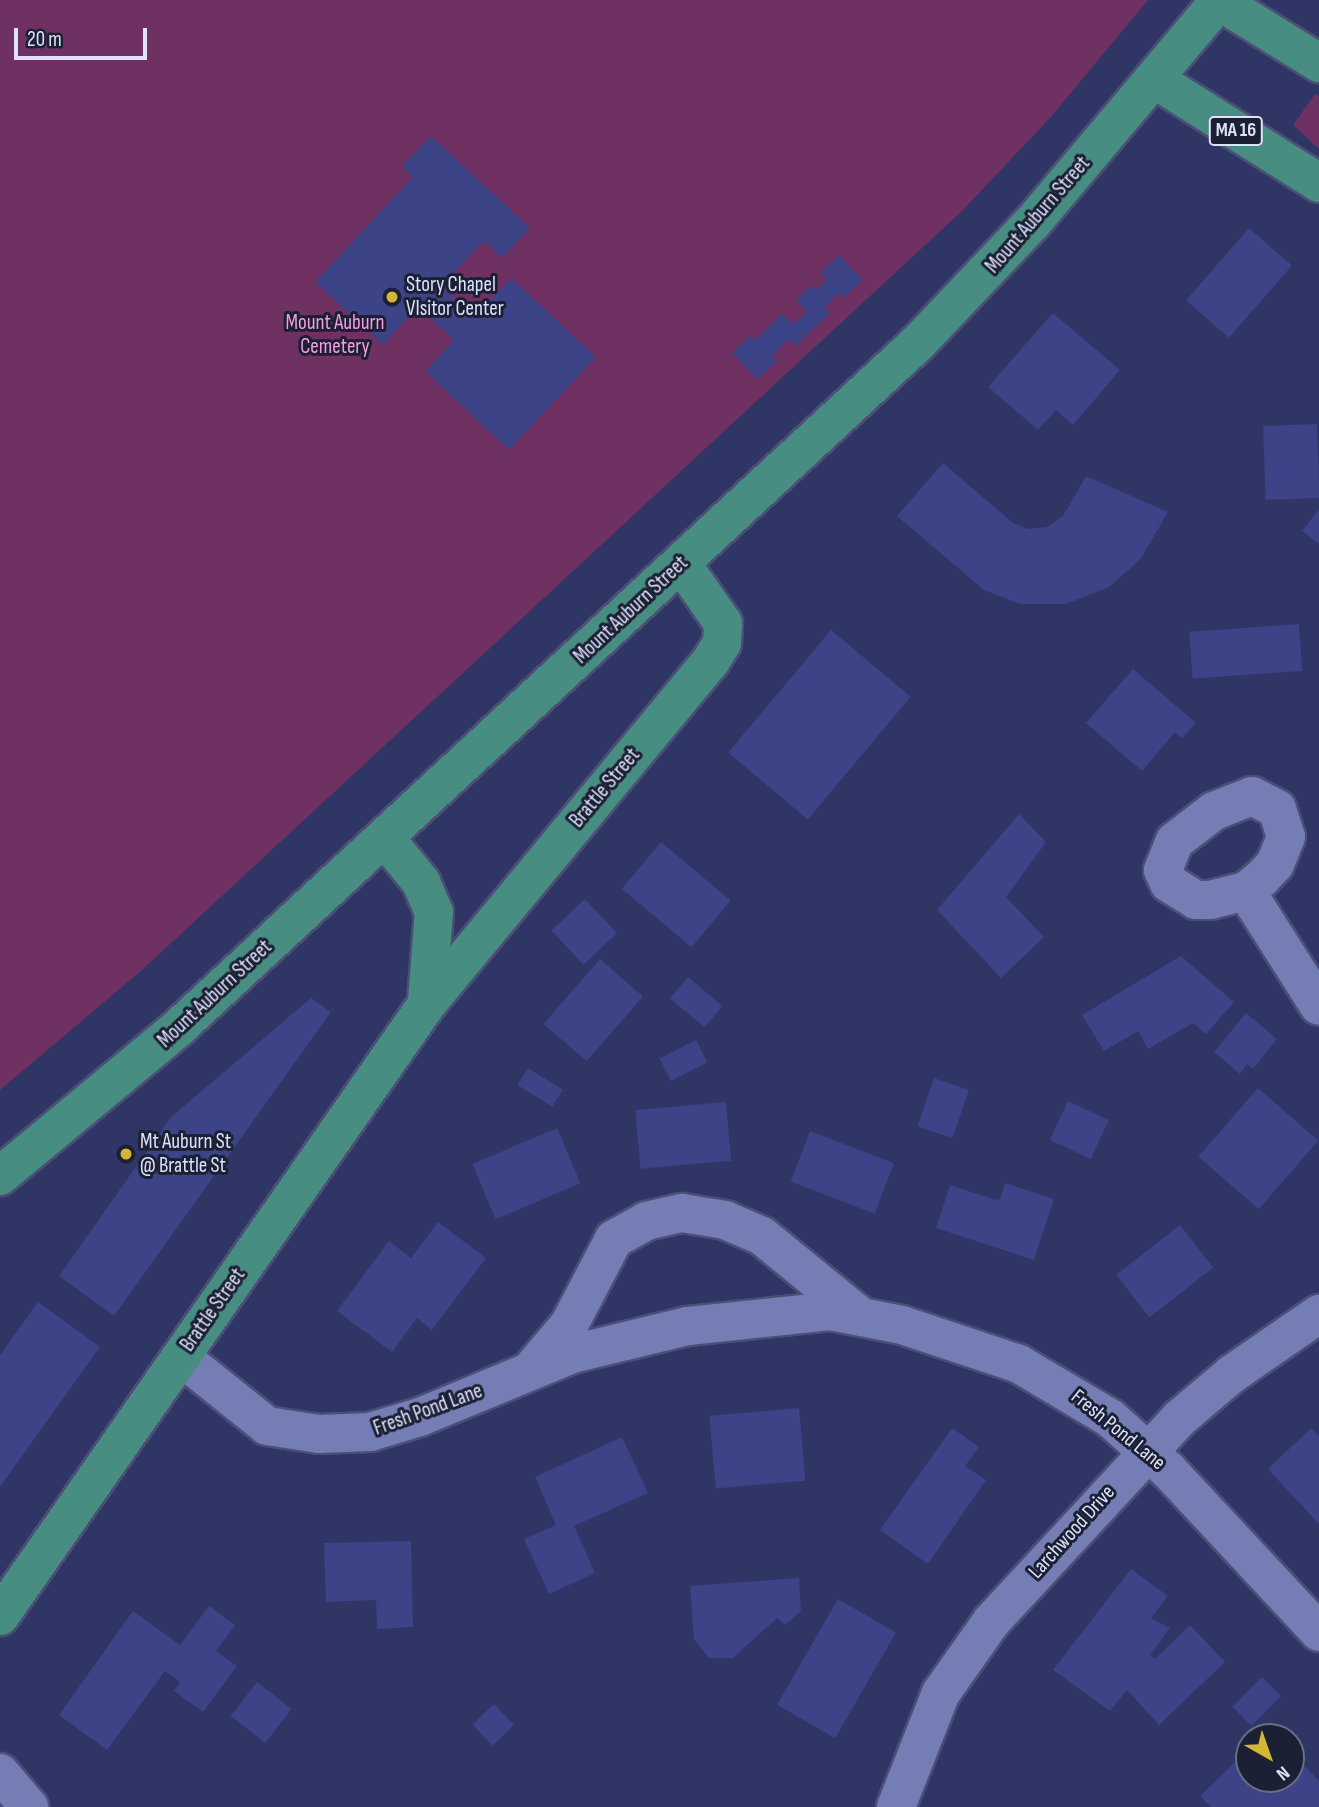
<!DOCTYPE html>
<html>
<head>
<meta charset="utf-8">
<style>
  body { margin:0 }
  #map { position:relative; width:1319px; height:1807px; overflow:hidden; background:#2f3565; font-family:"Sofia Sans Condensed",sans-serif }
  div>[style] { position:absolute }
  .green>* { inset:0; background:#6f3162 }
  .building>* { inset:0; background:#3c4387; transform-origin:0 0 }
  .roads { filter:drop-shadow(2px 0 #4b4f77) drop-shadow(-2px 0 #4b4f77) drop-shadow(0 2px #4b4f77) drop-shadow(0 -2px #4b4f77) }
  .minor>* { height:38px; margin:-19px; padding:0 19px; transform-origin:19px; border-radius:19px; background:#747eb4 }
  .primary>* { height:38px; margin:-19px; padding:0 19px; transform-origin:19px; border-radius:19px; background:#478d81 }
  .dots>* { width:19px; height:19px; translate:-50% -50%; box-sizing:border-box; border:4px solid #1c2035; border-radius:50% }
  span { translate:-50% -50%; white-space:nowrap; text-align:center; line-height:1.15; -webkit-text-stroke:6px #1c2035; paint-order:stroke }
  .shield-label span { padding:2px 5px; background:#1c2035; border:2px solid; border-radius:5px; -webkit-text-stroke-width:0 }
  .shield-label { font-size:19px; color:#dee3fb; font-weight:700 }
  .street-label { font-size:21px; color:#dee3fb }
  .poi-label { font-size:21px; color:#dee3fb }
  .left { translate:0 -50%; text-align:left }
  .park-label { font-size:21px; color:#fa9ce3 }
  .north { position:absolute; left:1235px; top:1723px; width:70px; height:70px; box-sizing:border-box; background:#1c2035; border:2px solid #6a6e84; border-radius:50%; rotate:140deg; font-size:19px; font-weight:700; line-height:28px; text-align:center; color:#dee3fb }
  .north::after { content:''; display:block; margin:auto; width:24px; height:32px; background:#d3b635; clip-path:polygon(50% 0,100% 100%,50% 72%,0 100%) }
  .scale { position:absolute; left:14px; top:28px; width:133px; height:32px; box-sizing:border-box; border:4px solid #dee3fb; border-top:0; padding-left:9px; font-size:21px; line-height:24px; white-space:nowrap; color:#dee3fb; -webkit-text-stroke:5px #1c2035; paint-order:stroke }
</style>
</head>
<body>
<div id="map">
  <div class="green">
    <i style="clip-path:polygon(0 0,1148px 0,1050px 118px,962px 211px,142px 970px,0 1090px)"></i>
    <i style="clip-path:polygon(1315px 94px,1319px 96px,1319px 149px,1293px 125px)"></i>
  </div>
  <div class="building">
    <i style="clip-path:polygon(431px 136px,530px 228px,502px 258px,484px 241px,441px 286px,474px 317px,511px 278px,596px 357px,509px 450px,425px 371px,454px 340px,418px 307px,383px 345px,315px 282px,413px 177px,402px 166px)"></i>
    <i style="left:1249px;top:228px;width:57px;height:96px;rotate:41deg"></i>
    <i style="clip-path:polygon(839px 255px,863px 280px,843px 298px,839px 293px,824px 308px,830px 313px,795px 346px,789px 339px,772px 356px,777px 361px,757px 379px,732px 353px,751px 335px,755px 340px,782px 314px,793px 324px,807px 312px,796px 300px,812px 285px,816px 290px,827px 279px,821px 272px)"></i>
    <i style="clip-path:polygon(1053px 313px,1120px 370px,1073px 425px,1056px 410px,1038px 430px,988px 387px)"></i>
    <i style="left:1317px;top:424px;width:74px;height:54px;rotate:88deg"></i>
    <i style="clip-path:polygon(943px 463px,1013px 523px,1028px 529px,1047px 527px,1063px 516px,1086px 476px,1168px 512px,1140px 560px,1109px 587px,1066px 604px,1020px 604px,984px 590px,897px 516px)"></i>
    <i style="clip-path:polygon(1319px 509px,1319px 544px,1302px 531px)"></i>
    <i style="left:1299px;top:624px;width:47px;height:110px;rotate:86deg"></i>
    <i style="left:831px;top:630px;width:104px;height:160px;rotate:40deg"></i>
    <i style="clip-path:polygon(1133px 669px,1196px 723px,1182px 738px,1175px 732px,1142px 771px,1086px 723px)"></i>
    <i style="clip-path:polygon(1019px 814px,1046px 842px,1006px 897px,1044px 937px,1001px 978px,937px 910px)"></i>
    <i style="left:661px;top:842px;width:91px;height:61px;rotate:40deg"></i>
    <i style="left:585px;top:899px;width:47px;height:46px;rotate:47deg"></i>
    <i style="clip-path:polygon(1181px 956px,1234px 1002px,1206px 1034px,1193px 1023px,1148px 1049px,1138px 1031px,1104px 1051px,1082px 1015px)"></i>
    <i style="left:600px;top:959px;width:57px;height:86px;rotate:41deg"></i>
    <i style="left:688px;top:977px;width:45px;height:28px;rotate:40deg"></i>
    <i style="clip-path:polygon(311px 998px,331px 1012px,114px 1316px,59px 1276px,171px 1117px)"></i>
    <i style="clip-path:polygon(1246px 1013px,1277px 1039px,1253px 1069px,1247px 1064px,1240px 1074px,1214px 1052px)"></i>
    <i style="left:696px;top:1040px;width:25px;height:41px;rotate:63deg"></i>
    <i style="left:528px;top:1068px;width:41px;height:20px;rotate:32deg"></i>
    <i style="left:934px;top:1078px;width:37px;height:51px;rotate:19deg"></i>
    <i style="left:1258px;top:1088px;width:80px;height:91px;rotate:41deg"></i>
    <i style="left:1068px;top:1101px;width:45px;height:43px;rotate:25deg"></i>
    <i style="left:726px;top:1102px;width:59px;height:91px;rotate:85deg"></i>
    <i style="left:557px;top:1128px;width:60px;height:92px;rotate:67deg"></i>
    <i style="left:810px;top:1131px;width:90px;height:54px;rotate:21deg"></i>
    <i style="clip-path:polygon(1005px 1183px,1054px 1199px,1034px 1260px,936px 1228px,950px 1185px,999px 1201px)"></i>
    <i style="clip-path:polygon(438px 1222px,486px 1258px,432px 1330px,417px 1318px,392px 1352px,337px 1311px,389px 1241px,411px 1258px)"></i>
    <i style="left:1180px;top:1225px;width:54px;height:81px;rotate:52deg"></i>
    <i style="clip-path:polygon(38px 1302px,100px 1347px,0 1487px,0 1355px)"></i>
    <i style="left:799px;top:1408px;width:73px;height:90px;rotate:85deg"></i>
    <i style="clip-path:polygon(952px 1428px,979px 1447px,965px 1466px,986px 1480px,928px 1564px,880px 1530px)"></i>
    <i style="clip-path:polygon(1311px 1428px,1319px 1436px,1319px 1524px,1268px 1469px)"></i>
    <i style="clip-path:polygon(622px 1437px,648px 1493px,574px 1526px,595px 1573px,549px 1594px,524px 1539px,556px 1525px,535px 1477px)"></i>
    <i style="clip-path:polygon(411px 1541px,413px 1627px,377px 1629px,376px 1600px,326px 1602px,324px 1543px)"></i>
    <i style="clip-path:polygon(1131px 1569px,1168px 1596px,1151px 1618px,1170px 1628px,1150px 1655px,1155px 1659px,1190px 1625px,1225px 1662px,1159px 1725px,1127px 1690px,1110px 1711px,1053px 1670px)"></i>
    <i style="clip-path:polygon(799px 1578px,801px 1611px,785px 1625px,777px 1618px,733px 1658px,709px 1658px,694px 1639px,690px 1586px)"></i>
    <i style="left:838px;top:1599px;width:67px;height:122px;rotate:30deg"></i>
    <i style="clip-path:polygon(209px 1606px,235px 1625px,216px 1651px,237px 1666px,203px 1712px,174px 1691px,180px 1682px,165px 1671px,107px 1750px,59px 1715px,133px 1611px,180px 1645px)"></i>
    <i style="left:1262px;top:1677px;width:27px;height:42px;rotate:45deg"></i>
    <i style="left:257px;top:1682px;width:44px;height:43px;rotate:38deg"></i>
    <i style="left:494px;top:1704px;width:29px;height:30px;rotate:46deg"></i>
    <i style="clip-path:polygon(1249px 1749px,1249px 1779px,1291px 1779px,1291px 1752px,1319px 1781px,1319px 1807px,1211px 1807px,1200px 1796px)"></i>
  </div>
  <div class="roads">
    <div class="minor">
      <i style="left:1252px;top:796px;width:28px;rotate:27deg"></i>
      <i style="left:1277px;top:809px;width:29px;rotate:72deg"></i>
      <i style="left:1286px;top:837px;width:29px;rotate:112deg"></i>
      <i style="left:1275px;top:864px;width:19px;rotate:133deg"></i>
      <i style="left:1262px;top:878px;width:21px;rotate:141deg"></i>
      <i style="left:1246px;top:891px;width:36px;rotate:166deg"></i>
      <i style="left:1211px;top:900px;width:15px;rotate:180deg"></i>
      <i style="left:1196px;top:900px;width:32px;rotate:-148deg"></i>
      <i style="left:1169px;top:883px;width:14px;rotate:-115deg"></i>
      <i style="left:1163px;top:870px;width:31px;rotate:-68deg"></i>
      <i style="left:1175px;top:841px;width:49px;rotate:-37.6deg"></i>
      <i style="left:1214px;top:811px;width:41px;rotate:-21.5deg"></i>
      <i style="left:1246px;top:891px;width:136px;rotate:57.6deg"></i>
      <i style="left:181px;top:1357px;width:110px;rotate:38.7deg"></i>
      <i style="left:267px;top:1426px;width:53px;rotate:8.7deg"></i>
      <i style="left:319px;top:1434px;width:51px;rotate:-2.2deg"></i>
      <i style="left:370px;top:1432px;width:52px;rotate:-16.7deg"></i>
      <i style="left:420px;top:1417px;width:165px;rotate:-22.5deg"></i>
      <i style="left:572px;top:1354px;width:119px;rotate:-13.6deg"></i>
      <i style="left:688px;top:1326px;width:143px;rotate:-6deg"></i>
      <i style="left:830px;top:1311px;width:73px;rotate:11deg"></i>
      <i style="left:902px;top:1325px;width:123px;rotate:18.4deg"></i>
      <i style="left:1019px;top:1364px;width:106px;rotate:30.7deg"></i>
      <i style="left:1110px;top:1418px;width:79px;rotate:41.9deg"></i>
      <i style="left:1169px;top:1471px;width:220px;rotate:47deg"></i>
      <i style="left:534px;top:1366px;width:54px;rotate:-49.5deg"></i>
      <i style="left:569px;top:1325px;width:97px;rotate:-62.4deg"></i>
      <i style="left:614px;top:1239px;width:37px;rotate:-29deg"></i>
      <i style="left:646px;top:1221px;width:37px;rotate:-13deg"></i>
      <i style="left:682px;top:1213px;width:44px;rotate:9.2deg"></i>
      <i style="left:725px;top:1220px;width:40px;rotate:23.4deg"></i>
      <i style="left:762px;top:1236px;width:127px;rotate:39.2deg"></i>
      <i style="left:0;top:1773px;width:45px;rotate:49.5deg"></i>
      <i style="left:896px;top:1807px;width:123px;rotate:-68.5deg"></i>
      <i style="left:941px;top:1693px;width:87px;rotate:-54.8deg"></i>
      <i style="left:991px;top:1622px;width:278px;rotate:-47.2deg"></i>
      <i style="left:1180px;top:1418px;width:68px;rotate:-40.2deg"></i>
      <i style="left:1232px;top:1374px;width:106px;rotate:-34.6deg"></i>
    </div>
    <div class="primary">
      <i style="left:1219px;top:1px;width:118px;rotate:31.8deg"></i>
      <i style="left:1154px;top:79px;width:195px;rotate:32.2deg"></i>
      <i style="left:385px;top:838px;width:57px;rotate:50.7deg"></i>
      <i style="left:421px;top:882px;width:33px;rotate:67deg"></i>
      <i style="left:434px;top:912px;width:89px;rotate:94.5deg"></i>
      <i style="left:0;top:1176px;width:229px;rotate:-39.7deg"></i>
      <i style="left:176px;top:1030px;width:1011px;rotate:-42.8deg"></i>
      <i style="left:918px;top:343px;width:167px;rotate:-46.5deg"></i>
      <i style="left:1033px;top:222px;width:290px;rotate:-49.9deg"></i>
      <i style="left:0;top:1616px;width:746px;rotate:-55.1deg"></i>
      <i style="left:427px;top:1004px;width:447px;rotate:-50.4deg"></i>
      <i style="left:712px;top:659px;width:19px;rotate:-58deg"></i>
      <i style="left:722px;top:643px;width:20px;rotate:-87deg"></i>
      <i style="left:723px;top:623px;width:73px;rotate:-125deg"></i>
    </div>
  </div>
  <div class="dots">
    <i style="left:392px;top:297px;background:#d3b635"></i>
    <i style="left:126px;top:1154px;background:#d3b635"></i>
  </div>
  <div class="shield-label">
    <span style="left:1236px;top:131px">MA 16</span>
  </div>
  <div class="street-label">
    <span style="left:1038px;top:215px;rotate:-49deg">Mount Auburn Street</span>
    <span style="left:631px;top:610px;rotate:-43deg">Mount Auburn Street</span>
    <span style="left:605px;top:788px;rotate:-50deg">Brattle Street</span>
    <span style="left:215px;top:994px;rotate:-43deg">Mount Auburn Street</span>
    <span style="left:213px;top:1310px;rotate:-55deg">Brattle Street</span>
    <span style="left:428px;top:1410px;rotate:-20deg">Fresh Pond Lane</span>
    <span style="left:1118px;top:1430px;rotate:39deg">Fresh Pond Lane</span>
    <span style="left:1072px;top:1532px;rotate:-48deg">Larchwood Drive</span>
  </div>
  <div class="poi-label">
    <span class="left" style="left:406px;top:297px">Story Chapel<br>VIsitor Center</span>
    <span class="left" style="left:140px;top:1154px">Mt Auburn St<br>@ Brattle St</span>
  </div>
  <div class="park-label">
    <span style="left:335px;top:335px">Mount Auburn<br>Cemetery</span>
  </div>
  <div class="north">N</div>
  <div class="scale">20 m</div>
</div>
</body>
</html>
